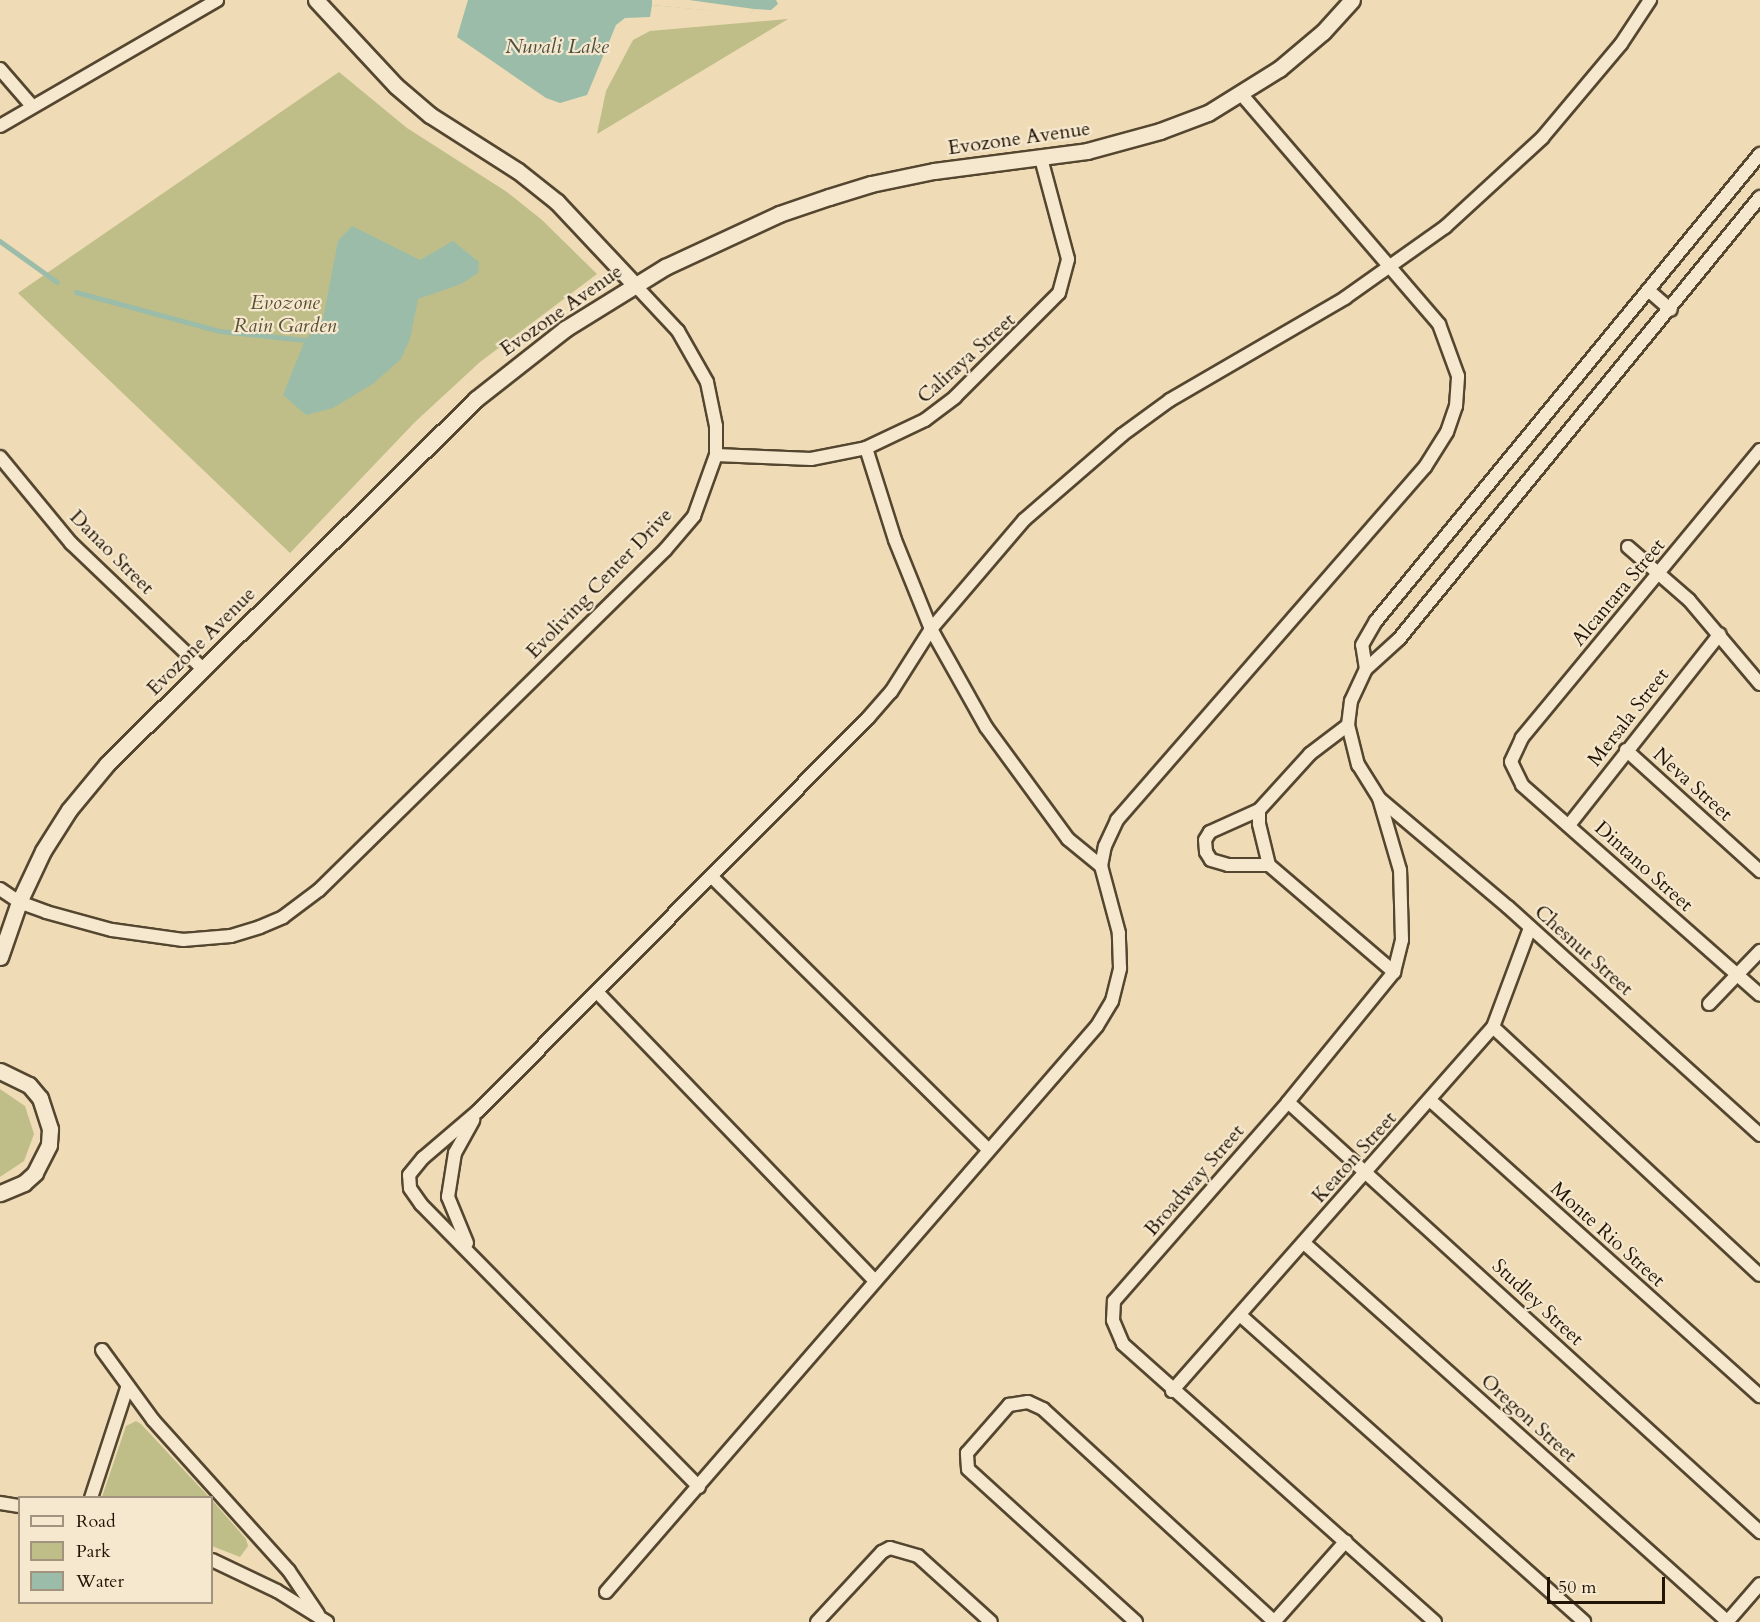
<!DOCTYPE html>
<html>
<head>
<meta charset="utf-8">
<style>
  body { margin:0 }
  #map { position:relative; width:1760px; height:1622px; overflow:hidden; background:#efdbb5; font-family:Cardo,serif }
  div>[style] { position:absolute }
  .green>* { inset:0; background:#bfbe89 }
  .water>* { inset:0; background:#9abca9 }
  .pier>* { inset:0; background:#efdbb5 }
  .stream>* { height:4.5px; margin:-2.25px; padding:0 2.25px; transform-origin:2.25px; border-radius:2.25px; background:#9abca9 }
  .roads { filter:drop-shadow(2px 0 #554630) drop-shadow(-2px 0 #554630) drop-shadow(0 2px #554630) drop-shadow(0 -2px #554630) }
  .minor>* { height:12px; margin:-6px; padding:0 6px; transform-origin:6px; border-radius:6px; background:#f5e8cf }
  .tertiary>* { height:15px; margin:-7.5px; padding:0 7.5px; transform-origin:7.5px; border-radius:7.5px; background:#f5e8cf }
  span { translate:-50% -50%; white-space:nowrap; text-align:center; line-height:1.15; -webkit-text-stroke:4.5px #f5e8cf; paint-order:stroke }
  .street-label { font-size:20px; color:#221404 }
  .park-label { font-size:20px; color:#595033; font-style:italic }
  .water-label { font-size:21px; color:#4c4f3e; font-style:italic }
  .legend { position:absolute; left:18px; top:1496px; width:195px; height:108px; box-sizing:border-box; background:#f5e8cf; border:2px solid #a1937e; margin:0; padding:8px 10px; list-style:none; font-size:18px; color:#221404 }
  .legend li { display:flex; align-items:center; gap:12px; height:30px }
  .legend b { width:30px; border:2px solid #a1937e }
  .scale { position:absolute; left:1547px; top:1577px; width:118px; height:27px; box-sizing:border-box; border:3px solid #221404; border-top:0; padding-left:8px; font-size:18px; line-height:21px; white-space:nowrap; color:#221404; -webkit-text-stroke:4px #f5e8cf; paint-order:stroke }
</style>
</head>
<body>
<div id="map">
  <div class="green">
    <i style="clip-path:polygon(788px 19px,597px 134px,606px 91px,633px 40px,650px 31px)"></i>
    <i style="clip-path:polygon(339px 72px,407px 128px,507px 192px,542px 220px,597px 274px,480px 362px,415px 422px,290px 553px,18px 293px)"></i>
    <i style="clip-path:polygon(0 1089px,25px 1106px,34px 1134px,24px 1161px,0 1177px)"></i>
    <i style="clip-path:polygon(136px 1421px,141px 1424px,209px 1497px,102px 1497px,126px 1426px)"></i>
    <i style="clip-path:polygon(212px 1500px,246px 1539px,248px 1546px,240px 1557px,212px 1546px)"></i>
  </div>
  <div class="water">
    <i style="clip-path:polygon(468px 0,776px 0,778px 4px,771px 10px,754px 9px,750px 14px,652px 5px,650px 17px,625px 18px,616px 25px,587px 95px,560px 103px,546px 98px,457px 37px)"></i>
    <i style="clip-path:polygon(352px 226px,420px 260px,453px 241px,479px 262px,478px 273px,461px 284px,418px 299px,410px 339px,401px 359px,374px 383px,333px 408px,306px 415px,283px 395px,305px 340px,323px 319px,338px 241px)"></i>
  </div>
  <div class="pier">
    <i style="clip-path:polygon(652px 0,689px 0,754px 9px,750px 14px,743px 14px,652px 5px)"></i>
  </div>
  <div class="stream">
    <i style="left:0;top:241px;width:70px;rotate:35.7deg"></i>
    <i style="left:76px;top:292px;width:149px;rotate:15.2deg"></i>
    <i style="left:220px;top:331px;width:85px;rotate:6deg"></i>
  </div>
  <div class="roads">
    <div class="minor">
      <i style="left:0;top:69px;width:49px;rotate:49.1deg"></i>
      <i style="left:0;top:126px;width:251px;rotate:-30.1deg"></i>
      <i style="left:1648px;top:290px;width:30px;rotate:41deg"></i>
      <i style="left:866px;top:448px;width:96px;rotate:72.5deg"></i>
      <i style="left:895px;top:540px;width:96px;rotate:68deg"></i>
      <i style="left:931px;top:629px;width:112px;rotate:60.7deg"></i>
      <i style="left:986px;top:727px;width:139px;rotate:53.8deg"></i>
      <i style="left:1068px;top:839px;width:43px;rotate:39.3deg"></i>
      <i style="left:1760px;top:450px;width:374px;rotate:129.6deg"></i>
      <i style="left:1522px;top:738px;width:26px;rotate:115deg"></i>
      <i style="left:1511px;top:762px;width:25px;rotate:64deg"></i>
      <i style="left:1522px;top:785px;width:317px;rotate:41.4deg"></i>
      <i style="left:716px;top:455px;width:95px;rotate:2.4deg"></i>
      <i style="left:811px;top:459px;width:56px;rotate:-11.3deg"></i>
      <i style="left:866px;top:448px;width:65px;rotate:-25.4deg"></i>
      <i style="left:925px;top:420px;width:38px;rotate:-37deg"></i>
      <i style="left:955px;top:397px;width:147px;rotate:-45deg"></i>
      <i style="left:1059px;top:293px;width:35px;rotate:-75deg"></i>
      <i style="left:1068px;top:259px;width:105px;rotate:-105deg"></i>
      <i style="left:0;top:457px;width:112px;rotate:50.5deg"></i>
      <i style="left:71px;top:543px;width:181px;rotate:43.7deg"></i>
      <i style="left:1628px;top:547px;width:81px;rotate:41deg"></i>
      <i style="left:1689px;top:600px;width:110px;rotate:49.8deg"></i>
      <i style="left:1366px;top:669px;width:24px;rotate:-99deg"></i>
      <i style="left:1362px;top:645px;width:28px;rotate:-60deg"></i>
      <i style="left:1376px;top:621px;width:605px;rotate:-50.57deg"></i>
      <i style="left:1348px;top:725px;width:48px;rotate:142.7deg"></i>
      <i style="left:1310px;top:754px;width:76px;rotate:132.3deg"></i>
      <i style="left:1259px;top:810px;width:14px;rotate:90deg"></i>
      <i style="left:1259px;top:824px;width:42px;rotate:76.3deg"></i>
      <i style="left:1269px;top:865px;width:165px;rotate:40.6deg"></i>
      <i style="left:1626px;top:750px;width:181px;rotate:42.1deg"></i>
      <i style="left:1380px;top:799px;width:167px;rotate:40.2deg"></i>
      <i style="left:1508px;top:907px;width:340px;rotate:42.1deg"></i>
      <i style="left:1259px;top:810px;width:54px;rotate:155.8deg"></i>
      <i style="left:1210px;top:832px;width:9px;rotate:122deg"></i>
      <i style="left:1205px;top:840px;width:12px;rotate:85deg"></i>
      <i style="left:1206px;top:852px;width:9px;rotate:58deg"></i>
      <i style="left:1211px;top:860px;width:18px;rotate:16deg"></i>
      <i style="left:1228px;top:865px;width:41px"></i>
      <i style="left:1569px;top:825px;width:243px;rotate:-51.7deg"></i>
      <i style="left:712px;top:877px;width:388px;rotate:44.6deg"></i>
      <i style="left:0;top:889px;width:23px;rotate:34deg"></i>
      <i style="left:19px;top:902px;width:29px;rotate:20deg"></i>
      <i style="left:46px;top:912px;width:68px;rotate:15.3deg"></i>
      <i style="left:112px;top:930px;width:72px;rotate:8deg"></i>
      <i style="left:183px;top:940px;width:48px;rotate:-4.8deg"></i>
      <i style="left:231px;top:936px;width:30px;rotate:-17deg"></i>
      <i style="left:260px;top:927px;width:25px;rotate:-23deg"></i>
      <i style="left:283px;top:917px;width:45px;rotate:-36.9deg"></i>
      <i style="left:319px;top:890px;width:485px;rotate:-44.5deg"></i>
      <i style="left:665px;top:550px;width:45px;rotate:-49.5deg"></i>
      <i style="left:694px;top:516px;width:65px;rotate:-70.2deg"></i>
      <i style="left:716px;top:455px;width:29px;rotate:-90deg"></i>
      <i style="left:716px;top:426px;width:45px;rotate:-101.6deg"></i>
      <i style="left:707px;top:382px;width:59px;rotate:-119.6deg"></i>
      <i style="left:678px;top:331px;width:64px;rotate:-133.1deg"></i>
      <i style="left:597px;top:992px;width:400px;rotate:46.1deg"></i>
      <i style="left:1709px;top:1004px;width:74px;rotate:-46.1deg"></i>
      <i style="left:1493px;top:1027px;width:364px;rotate:42.9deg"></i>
      <i style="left:1431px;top:1101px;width:442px;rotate:41.9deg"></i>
      <i style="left:1288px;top:1102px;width:639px;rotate:42.33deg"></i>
      <i style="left:467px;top:1243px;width:50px;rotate:-112.4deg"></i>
      <i style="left:448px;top:1197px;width:45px;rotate:-81deg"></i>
      <i style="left:455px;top:1153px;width:38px;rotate:-61deg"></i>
      <i style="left:1304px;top:1243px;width:569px;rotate:41.79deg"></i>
      <i style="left:1240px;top:1315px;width:461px;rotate:41.7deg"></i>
      <i style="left:102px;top:1350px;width:87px;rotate:53.9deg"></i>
      <i style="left:153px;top:1420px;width:203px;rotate:48deg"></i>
      <i style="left:289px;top:1571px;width:52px;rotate:56deg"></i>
      <i style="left:1172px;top:1391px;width:485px;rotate:-48.6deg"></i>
      <i style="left:1493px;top:1027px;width:106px;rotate:-69.5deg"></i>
      <i style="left:699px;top:1487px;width:397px;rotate:-134.5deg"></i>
      <i style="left:421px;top:1204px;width:19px;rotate:-125deg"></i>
      <i style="left:410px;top:1188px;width:13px;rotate:-94deg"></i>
      <i style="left:409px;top:1175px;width:22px;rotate:-51deg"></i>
      <i style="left:423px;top:1158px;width:72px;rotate:-40.5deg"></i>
      <i style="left:478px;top:1111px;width:554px;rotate:-45.22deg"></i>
      <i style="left:868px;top:718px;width:35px;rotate:-49deg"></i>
      <i style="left:891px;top:692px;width:75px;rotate:-57.6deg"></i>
      <i style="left:931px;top:629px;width:143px;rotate:-49.5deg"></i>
      <i style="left:1024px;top:520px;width:130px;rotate:-40.9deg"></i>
      <i style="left:1122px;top:435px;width:59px;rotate:-36.1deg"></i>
      <i style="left:1170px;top:400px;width:203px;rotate:-30.2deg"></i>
      <i style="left:1345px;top:298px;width:123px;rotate:-35.4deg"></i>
      <i style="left:1445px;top:227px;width:132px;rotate:-42.5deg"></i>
      <i style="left:1542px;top:138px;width:123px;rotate:-50deg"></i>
      <i style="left:1621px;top:44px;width:53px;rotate:-56.6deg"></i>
      <i style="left:91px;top:1498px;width:116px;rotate:-71.9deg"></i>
      <i style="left:0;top:1503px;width:20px;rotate:9deg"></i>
      <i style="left:212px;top:1560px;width:72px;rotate:25.5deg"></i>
      <i style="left:277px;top:1591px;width:59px;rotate:31.8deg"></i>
      <i style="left:606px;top:1592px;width:749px;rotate:-49.06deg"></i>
      <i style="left:1097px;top:1026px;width:29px;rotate:-59deg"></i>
      <i style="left:1112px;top:1001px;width:34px;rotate:-76deg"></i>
      <i style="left:1120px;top:968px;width:35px;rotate:-92deg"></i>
      <i style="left:1119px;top:933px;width:69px;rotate:-105deg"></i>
      <i style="left:1101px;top:866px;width:20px;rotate:-79deg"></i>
      <i style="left:1105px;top:846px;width:29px;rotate:-65deg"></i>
      <i style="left:1117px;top:820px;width:468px;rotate:-48.9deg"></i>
      <i style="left:1425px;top:467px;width:41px;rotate:-57.8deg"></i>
      <i style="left:1447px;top:432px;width:28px;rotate:-71deg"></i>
      <i style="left:1456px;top:406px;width:30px;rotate:-86deg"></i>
      <i style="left:1458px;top:376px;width:55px;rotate:-110.1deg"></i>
      <i style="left:1439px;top:324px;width:303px;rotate:-130.7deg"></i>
      <i style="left:817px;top:1622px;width:96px;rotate:-47.1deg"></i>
      <i style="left:882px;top:1552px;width:9px;rotate:-27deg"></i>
      <i style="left:890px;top:1548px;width:29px;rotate:16deg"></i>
      <i style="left:918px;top:1556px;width:98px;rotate:42.1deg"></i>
      <i style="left:1136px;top:1622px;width:227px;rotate:-137.7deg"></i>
      <i style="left:968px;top:1469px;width:16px;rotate:-94deg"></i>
      <i style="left:967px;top:1453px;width:64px;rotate:-48.8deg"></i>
      <i style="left:1009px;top:1405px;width:19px;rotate:-9deg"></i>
      <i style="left:1028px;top:1402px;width:17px;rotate:25deg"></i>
      <i style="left:1043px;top:1409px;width:315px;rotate:42.6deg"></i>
      <i style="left:1274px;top:1622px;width:108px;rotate:-48.4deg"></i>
      <i style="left:1435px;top:1622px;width:418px;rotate:-138.3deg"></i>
      <i style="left:1123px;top:1344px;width:26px;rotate:-113deg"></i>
      <i style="left:1113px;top:1320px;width:19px;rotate:-87deg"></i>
      <i style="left:1114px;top:1301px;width:264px;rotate:-48.8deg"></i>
      <i style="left:1288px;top:1102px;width:168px;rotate:-50.8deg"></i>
      <i style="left:1394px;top:972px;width:33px;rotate:-76deg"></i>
      <i style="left:1402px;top:940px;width:70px;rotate:-91.6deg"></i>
      <i style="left:1400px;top:870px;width:75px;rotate:-106.3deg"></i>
      <i style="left:1379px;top:798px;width:39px;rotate:-122deg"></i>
      <i style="left:1358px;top:765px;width:41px;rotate:-104deg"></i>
      <i style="left:1348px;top:725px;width:24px;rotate:-83deg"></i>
      <i style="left:1351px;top:701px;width:35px;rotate:-65deg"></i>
      <i style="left:1366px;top:669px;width:45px;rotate:-42.3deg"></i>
      <i style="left:1399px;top:639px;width:571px;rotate:-50.76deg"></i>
      <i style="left:1727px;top:1622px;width:50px;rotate:-49deg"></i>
    </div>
    <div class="tertiary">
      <i style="left:316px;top:0;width:117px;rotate:47.1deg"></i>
      <i style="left:396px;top:86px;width:45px;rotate:40.5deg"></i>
      <i style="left:430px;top:115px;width:104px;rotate:32.5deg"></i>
      <i style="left:518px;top:171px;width:50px;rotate:38.5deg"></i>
      <i style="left:557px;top:202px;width:112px;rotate:46.8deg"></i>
      <i style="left:0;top:957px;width:58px;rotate:-70.9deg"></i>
      <i style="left:19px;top:902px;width:56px;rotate:-64.8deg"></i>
      <i style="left:43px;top:851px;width:49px;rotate:-57.6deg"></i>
      <i style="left:69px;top:810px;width:60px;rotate:-50.4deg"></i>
      <i style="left:107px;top:764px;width:519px;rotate:-44.69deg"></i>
      <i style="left:476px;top:399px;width:113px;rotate:-38.2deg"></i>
      <i style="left:565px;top:329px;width:118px;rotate:-31.8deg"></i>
      <i style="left:665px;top:267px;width:126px;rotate:-24.9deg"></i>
      <i style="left:779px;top:214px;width:53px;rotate:-18.8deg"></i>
      <i style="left:829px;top:197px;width:44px;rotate:-17.2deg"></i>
      <i style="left:871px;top:184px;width:64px;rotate:-11.7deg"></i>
      <i style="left:934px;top:171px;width:154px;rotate:-7.4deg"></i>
      <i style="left:1087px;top:151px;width:76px;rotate:-15.3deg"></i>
      <i style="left:1160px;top:131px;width:51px;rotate:-20.6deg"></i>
      <i style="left:1208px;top:113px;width:84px;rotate:-31.8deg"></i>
      <i style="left:1279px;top:69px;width:57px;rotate:-40.1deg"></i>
      <i style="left:1323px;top:32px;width:43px;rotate:-47.8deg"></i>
      <i style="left:0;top:1071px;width:32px;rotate:26deg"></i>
      <i style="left:29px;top:1085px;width:17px;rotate:50deg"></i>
      <i style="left:40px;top:1098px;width:33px;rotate:72deg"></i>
      <i style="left:50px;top:1129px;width:16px;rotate:94deg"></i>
      <i style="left:49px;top:1145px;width:31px;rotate:117deg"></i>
      <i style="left:35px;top:1173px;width:15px;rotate:138deg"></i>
      <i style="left:24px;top:1183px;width:26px;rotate:157deg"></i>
    </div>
  </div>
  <div class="street-label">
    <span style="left:1019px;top:138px;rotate:-8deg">Evozone Avenue</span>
    <span style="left:561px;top:310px;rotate:-35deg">Evozone Avenue</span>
    <span style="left:966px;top:358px;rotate:-42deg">Caliraya Street</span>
    <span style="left:112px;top:552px;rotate:45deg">Danao Street</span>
    <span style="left:599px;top:583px;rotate:-46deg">Evoliving Center Drive</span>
    <span style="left:1618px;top:592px;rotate:-50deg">Alcantara Street</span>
    <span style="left:201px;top:641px;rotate:-45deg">Evozone Avenue</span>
    <span style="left:1628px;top:717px;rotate:-52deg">Mersala Street</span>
    <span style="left:1693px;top:784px;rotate:42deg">Neva Street</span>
    <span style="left:1644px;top:866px;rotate:42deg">Dintano Street</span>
    <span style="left:1584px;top:950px;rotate:42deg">Chesnut Street</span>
    <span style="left:1354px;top:1157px;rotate:-48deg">Keaton Street</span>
    <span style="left:1194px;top:1180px;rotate:-49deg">Broadway Street</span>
    <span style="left:1608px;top:1234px;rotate:42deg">Monte Rio Street</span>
    <span style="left:1538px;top:1302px;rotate:43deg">Studley Street</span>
    <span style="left:1529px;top:1418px;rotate:42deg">Oregon Street</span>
  </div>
  <div class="park-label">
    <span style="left:285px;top:314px">Evozone<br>Rain Garden</span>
  </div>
  <div class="water-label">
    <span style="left:557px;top:47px">Nuvali Lake</span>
  </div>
  <ul class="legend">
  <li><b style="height:8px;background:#f5e8cf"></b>Road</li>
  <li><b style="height:16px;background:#bfbe89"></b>Park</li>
  <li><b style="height:16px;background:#9abca9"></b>Water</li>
  </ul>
  <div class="scale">50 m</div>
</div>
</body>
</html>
